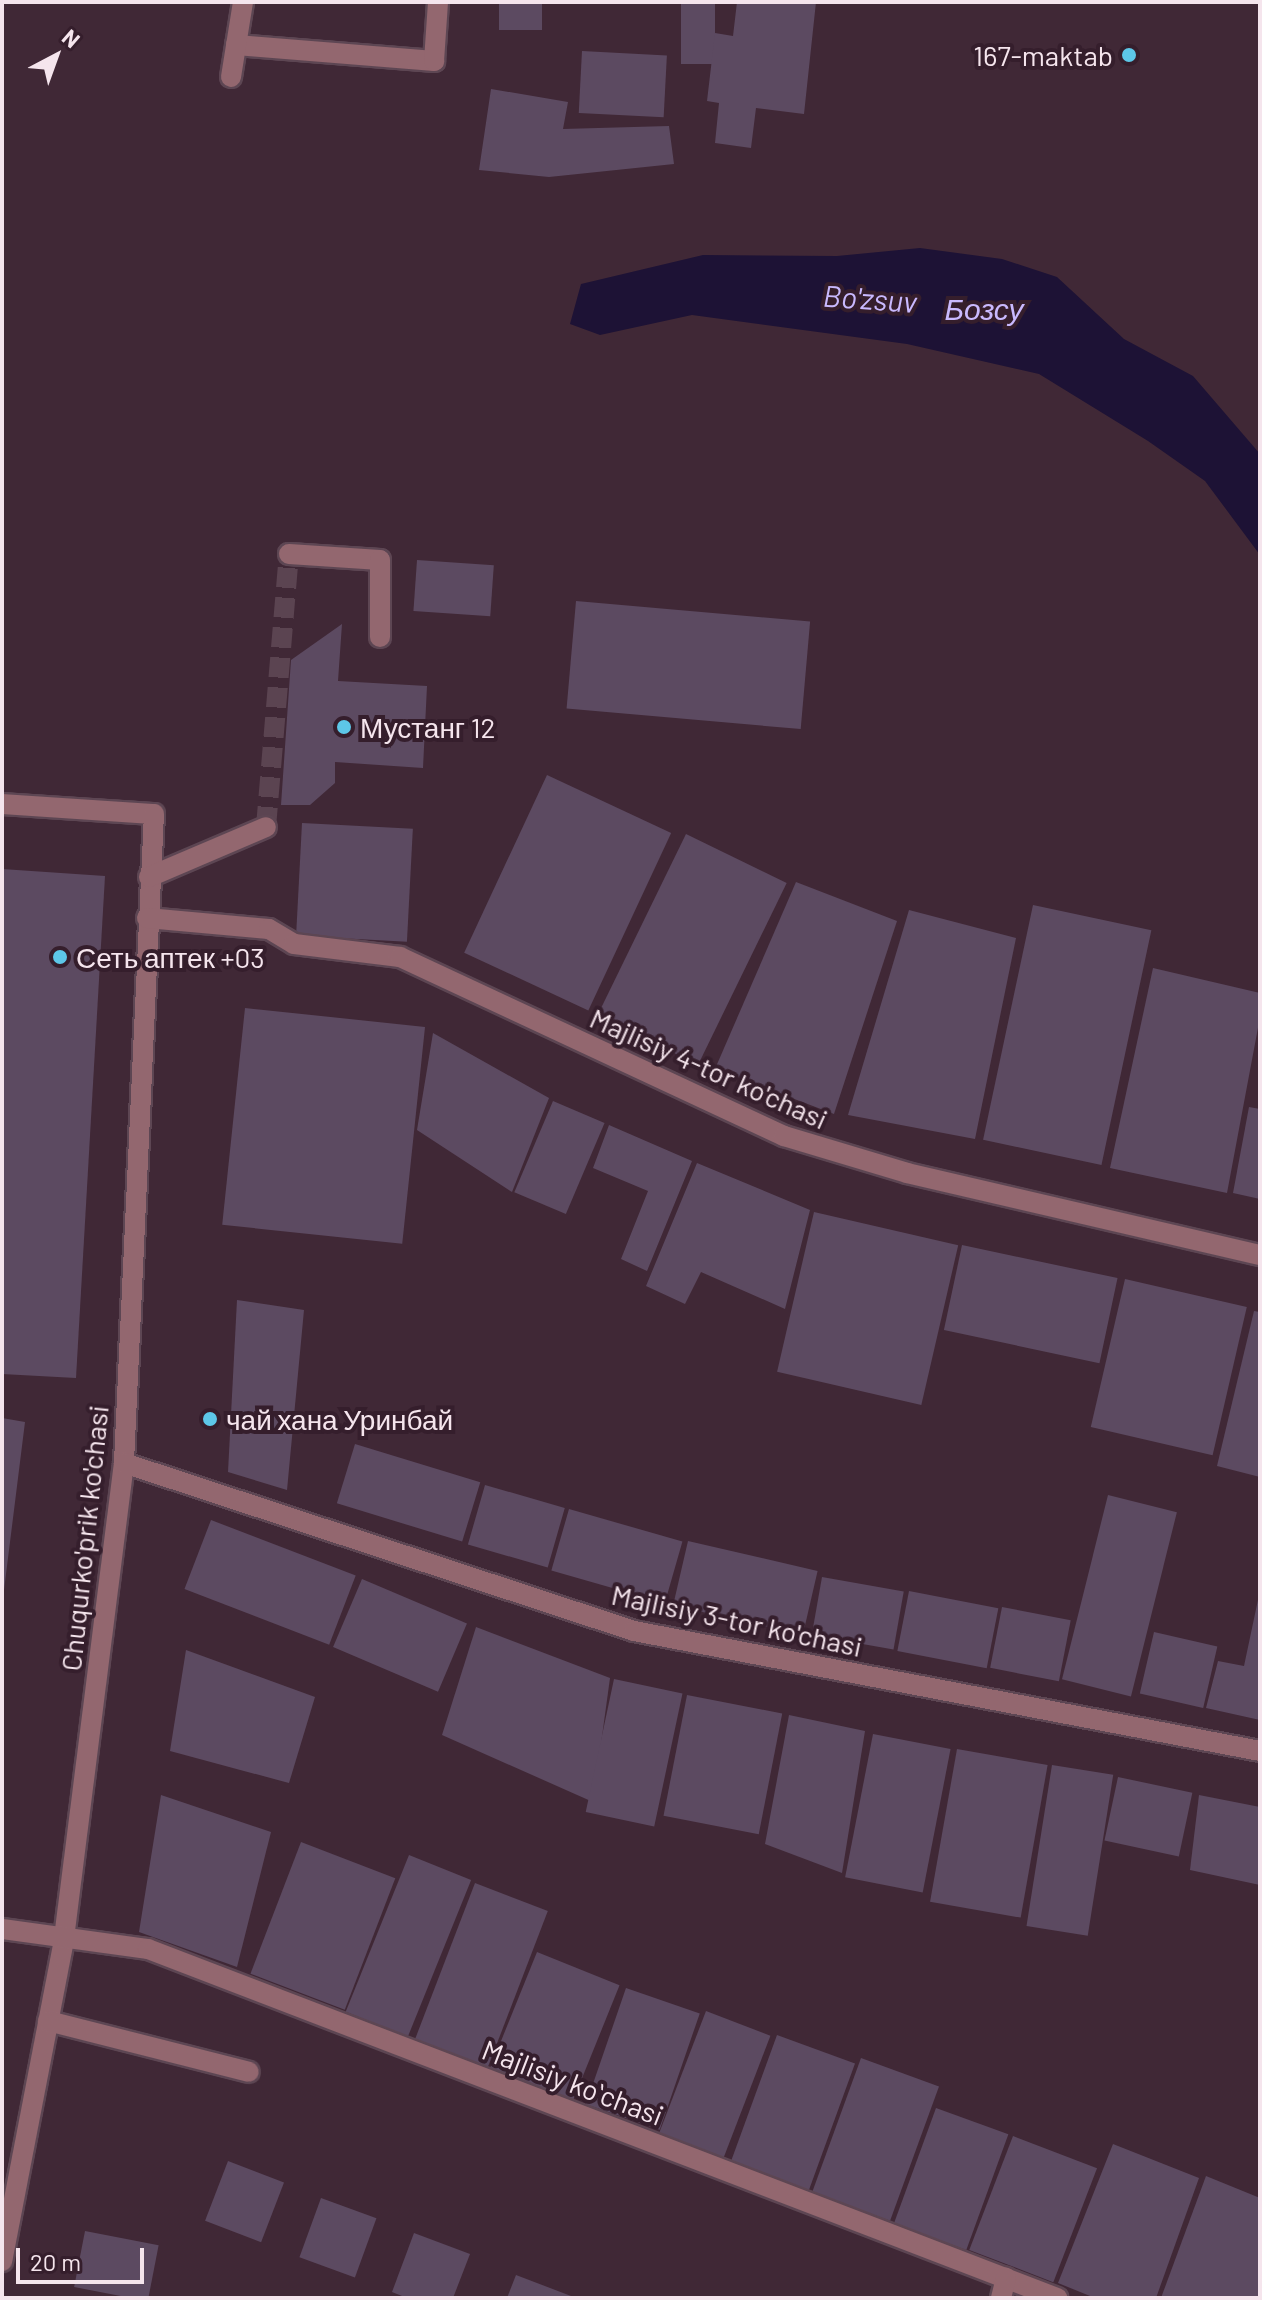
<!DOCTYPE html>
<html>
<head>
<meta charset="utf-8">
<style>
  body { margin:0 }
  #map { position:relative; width:1262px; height:2300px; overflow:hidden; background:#402836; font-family:Barlow,sans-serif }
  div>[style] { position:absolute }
  .water>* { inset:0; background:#1d1235 }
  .building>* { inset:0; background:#5c4a61; transform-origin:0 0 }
  .minor-tunnel>* { height:20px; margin-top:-10px; transform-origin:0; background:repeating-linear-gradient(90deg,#5b4451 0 20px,transparent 0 30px) }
  .roads { filter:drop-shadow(2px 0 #5d4653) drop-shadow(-2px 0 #5d4653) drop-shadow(0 2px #5d4653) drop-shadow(0 -2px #5d4653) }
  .minor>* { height:20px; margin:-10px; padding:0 10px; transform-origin:10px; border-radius:10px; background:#93676f }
  .dots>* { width:22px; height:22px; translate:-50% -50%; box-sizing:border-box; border:4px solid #351e2c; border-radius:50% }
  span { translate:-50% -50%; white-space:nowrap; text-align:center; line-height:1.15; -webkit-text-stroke:8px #351e2c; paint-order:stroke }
  .poi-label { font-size:28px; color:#f5e5ed }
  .right { translate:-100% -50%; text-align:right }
  .left { translate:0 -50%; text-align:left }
  .street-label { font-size:28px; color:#f5e5ed }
  .water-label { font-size:30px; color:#c9b9fe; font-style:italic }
  .frame { position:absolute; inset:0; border:4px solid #f5e5ed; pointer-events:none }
  .north { position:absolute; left:16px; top:16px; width:80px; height:80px; -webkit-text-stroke:6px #351e2c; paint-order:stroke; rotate:41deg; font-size:22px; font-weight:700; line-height:32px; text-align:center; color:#f5e5ed }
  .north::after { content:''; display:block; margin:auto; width:28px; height:36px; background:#f5e5ed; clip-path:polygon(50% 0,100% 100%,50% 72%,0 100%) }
  .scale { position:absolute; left:16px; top:2248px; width:128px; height:36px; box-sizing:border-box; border:4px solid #f5e5ed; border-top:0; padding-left:10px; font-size:24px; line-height:28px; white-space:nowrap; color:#f5e5ed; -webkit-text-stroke:6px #351e2c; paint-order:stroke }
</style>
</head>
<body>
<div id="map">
  <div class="water">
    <i style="clip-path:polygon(920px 248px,1002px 259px,1057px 277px,1124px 339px,1193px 376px,1260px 454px,1260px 555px,1205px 481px,1148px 441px,1039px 374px,907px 344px,692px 315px,600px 335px,570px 324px,581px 284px,703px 255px,837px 256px)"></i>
  </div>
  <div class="building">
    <i style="left:499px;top:2px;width:43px;height:28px"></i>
    <i style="left:681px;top:2px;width:34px;height:62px"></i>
    <i style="clip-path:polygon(737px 2px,816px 2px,804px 114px,756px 108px,751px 148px,715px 143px,719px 103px,707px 101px,715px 33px,733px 36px)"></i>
    <i style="left:582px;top:51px;width:85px;height:62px;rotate:3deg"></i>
    <i style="clip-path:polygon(491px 89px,568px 102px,563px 129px,669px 126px,674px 164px,549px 177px,479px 170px)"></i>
    <i style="left:417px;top:560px;width:77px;height:51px;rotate:4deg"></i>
    <i style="left:576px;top:601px;width:235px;height:108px;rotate:5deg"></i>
    <i style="clip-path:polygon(342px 624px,338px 681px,427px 686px,423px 768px,335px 762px,335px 783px,310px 805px,281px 805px,291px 660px)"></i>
    <i style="left:547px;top:775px;width:137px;height:196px;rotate:25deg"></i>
    <i style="left:302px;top:823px;width:111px;height:113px;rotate:3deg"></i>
    <i style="left:686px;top:834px;width:112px;height:202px;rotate:26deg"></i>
    <i style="clip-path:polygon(2px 869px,105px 876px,76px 1378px,2px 1374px)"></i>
    <i style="clip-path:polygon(796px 882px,897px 921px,834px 1114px,715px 1069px)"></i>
    <i style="left:1033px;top:905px;width:121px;height:240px;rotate:12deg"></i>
    <i style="clip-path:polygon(909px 910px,1016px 938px,975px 1139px,848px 1115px)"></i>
    <i style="clip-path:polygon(1153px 968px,1260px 993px,1260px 1017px,1227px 1193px,1110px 1168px)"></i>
    <i style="left:245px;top:1008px;width:181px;height:218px;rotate:6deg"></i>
    <i style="clip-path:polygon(433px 1033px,549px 1098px,512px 1192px,417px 1130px)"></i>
    <i style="left:553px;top:1101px;width:56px;height:99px;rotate:23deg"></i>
    <i style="clip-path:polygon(1249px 1107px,1260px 1109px,1260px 1199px,1233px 1193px)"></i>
    <i style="clip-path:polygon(609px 1125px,692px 1161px,647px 1271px,621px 1259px,648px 1191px,593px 1168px)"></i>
    <i style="clip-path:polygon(697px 1163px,810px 1210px,785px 1309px,701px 1272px,685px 1304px,646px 1286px)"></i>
    <i style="left:814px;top:1212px;width:148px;height:164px;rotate:13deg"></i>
    <i style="left:962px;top:1245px;width:159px;height:87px;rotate:12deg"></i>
    <i style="left:1125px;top:1279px;width:125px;height:152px;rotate:13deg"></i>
    <i style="clip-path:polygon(237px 1300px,304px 1310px,287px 1490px,228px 1472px)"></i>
    <i style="clip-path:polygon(1254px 1311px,1260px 1312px,1260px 1477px,1217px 1466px)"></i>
    <i style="clip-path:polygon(2px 1418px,25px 1422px,4px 1590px,2px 1590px)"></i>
    <i style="left:355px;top:1444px;width:131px;height:62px;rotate:17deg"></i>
    <i style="left:485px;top:1485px;width:83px;height:62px;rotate:16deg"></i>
    <i style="left:1108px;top:1495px;width:71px;height:190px;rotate:14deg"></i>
    <i style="left:569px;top:1509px;width:118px;height:64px;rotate:16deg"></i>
    <i style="left:211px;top:1520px;width:155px;height:74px;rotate:21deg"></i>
    <i style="left:688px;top:1541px;width:133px;height:66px;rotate:13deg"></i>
    <i style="left:822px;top:1577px;width:83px;height:59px;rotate:10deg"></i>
    <i style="left:362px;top:1579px;width:114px;height:74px;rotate:23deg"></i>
    <i style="left:909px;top:1591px;width:91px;height:61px;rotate:11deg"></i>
    <i style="clip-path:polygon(1259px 1595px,1260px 1720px,1206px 1708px,1218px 1661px,1244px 1666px)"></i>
    <i style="left:1002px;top:1607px;width:70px;height:62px;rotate:11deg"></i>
    <i style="clip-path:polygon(476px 1627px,610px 1678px,593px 1802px,442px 1735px)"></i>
    <i style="left:1154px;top:1632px;width:65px;height:63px;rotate:13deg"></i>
    <i style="clip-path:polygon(186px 1650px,315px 1697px,289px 1783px,170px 1751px)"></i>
    <i style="left:614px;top:1679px;width:70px;height:136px;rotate:12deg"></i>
    <i style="left:687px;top:1695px;width:97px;height:123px;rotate:11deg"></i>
    <i style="clip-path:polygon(789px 1715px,865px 1731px,842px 1873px,765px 1844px)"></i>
    <i style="left:873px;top:1734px;width:79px;height:146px;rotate:11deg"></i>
    <i style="left:957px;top:1749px;width:92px;height:155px;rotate:10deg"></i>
    <i style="left:1052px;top:1765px;width:62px;height:163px;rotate:9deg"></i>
    <i style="left:1118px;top:1777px;width:76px;height:65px;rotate:12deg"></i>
    <i style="clip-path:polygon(161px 1795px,271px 1832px,237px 1967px,139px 1932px)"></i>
    <i style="clip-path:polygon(1199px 1795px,1260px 1807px,1260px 1885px,1190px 1870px)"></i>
    <i style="left:301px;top:1842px;width:101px;height:141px;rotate:21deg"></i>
    <i style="left:409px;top:1855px;width:67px;height:169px;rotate:22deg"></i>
    <i style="left:475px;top:1883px;width:78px;height:167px;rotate:21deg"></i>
    <i style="left:537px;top:1952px;width:89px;height:125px;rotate:22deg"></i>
    <i style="left:626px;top:1988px;width:78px;height:123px;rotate:19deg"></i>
    <i style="left:706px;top:2011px;width:69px;height:132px;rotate:21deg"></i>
    <i style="left:777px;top:2035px;width:83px;height:136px;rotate:20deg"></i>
    <i style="left:861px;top:2058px;width:83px;height:143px;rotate:20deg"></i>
    <i style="left:936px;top:2108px;width:77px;height:123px;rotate:20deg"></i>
    <i style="left:1013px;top:2136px;width:90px;height:122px;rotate:21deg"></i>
    <i style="clip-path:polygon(1113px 2144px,1199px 2178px,1156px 2298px,1095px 2298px,1058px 2283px)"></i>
    <i style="left:228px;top:2161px;width:60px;height:64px;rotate:21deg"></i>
    <i style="clip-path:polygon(1206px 2176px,1260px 2198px,1258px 2298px,1161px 2298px)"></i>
    <i style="left:321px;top:2198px;width:59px;height:63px;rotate:20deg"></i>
    <i style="left:85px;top:2231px;width:75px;height:57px;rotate:11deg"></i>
    <i style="clip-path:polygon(414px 2233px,470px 2254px,453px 2298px,407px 2298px,392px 2292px)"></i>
    <i style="clip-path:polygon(516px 2275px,571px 2296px,570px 2298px,507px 2298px)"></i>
  </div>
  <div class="minor-tunnel">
    <i style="left:266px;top:827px;width:274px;rotate:-85.2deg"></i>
  </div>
  <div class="roads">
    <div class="minor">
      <i style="left:236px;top:45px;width:199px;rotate:4.6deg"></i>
      <i style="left:434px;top:61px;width:59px;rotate:-86.1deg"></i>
      <i style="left:231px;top:77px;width:76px;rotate:-80.9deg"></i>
      <i style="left:289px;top:554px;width:91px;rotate:3.8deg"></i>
      <i style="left:380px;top:560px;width:77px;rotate:90deg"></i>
      <i style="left:2px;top:804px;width:152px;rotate:3.8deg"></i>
      <i style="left:154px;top:814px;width:650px;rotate:92.65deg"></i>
      <i style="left:124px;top:1463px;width:481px;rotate:97.2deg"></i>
      <i style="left:64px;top:1940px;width:327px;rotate:100.9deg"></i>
      <i style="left:149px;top:877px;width:127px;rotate:-23.1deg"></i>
      <i style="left:147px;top:918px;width:122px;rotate:5.2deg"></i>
      <i style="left:269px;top:929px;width:29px;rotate:31deg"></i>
      <i style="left:294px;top:944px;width:107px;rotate:7deg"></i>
      <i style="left:400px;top:957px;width:424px;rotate:25deg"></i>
      <i style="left:784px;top:1136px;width:128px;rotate:16.7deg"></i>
      <i style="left:907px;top:1173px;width:362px;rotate:13.1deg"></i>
      <i style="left:124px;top:1463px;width:537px;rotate:18.23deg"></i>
      <i style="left:634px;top:1631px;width:637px;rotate:10.85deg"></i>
      <i style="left:2px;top:1929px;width:147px;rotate:7.8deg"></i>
      <i style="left:148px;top:1949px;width:974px;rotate:21deg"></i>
      <i style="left:48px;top:2021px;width:207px;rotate:14.2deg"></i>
      <i style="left:1001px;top:2298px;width:21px;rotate:-76deg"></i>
    </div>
  </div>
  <div class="dots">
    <i style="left:1129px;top:55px;background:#5dc7e8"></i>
    <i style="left:344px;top:727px;background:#5dc7e8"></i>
    <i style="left:60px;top:957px;background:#5dc7e8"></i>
    <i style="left:210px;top:1419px;background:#5dc7e8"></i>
  </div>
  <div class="poi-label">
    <span class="right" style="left:1113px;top:55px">167-maktab</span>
    <span class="left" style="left:360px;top:727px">Мустанг 12</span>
    <span class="left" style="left:76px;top:957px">Сеть аптек +03</span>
    <span class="left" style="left:226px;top:1419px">чай хана Уринбай</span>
  </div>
  <div class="street-label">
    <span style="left:709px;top:1068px;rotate:24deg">Majlisiy 4-tor ko'chasi</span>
    <span style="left:84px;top:1538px;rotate:-84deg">Chuqurko'prik ko'chasi</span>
    <span style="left:737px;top:1620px;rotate:12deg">Majlisiy 3-tor ko'chasi</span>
    <span style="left:573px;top:2082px;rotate:21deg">Majlisiy koʻchasi</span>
  </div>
  <div class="water-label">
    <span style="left:870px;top:298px;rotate:4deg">Bo'zsuv</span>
    <span style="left:984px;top:308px">Бозсу</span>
  </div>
  <div class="frame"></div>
  <div class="north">N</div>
  <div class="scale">20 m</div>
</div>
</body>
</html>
